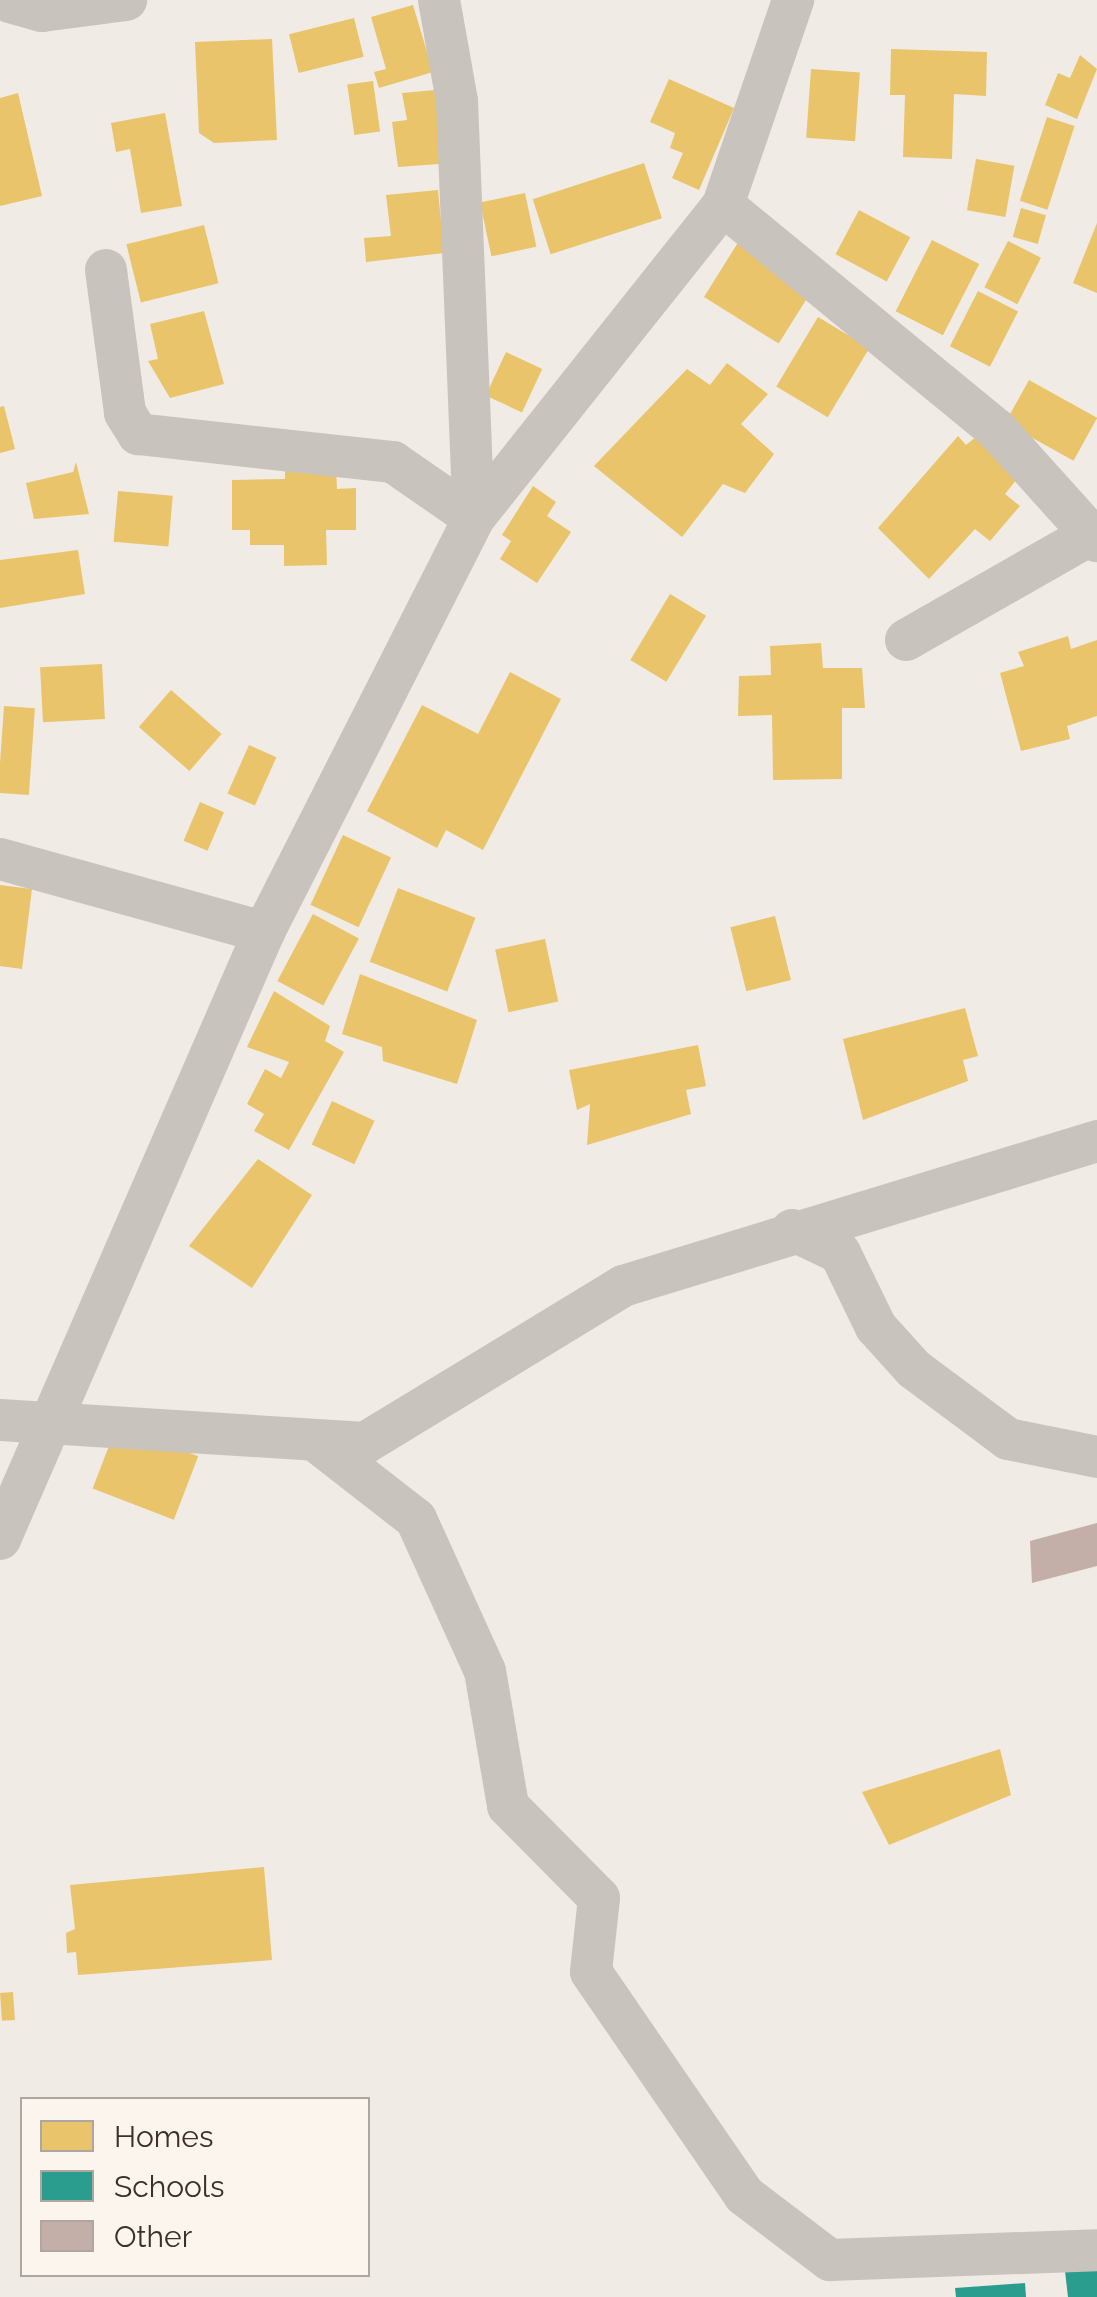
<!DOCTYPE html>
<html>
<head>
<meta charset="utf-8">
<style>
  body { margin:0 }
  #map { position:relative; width:1097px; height:2297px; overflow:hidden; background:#f0ebe5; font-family:Raleway,sans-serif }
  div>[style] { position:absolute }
  .homes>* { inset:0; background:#e9c46a; transform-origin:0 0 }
  .schools>* { inset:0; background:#2a9d8f }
  .building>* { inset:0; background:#c3afa7 }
  .minor>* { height:42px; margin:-21px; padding:0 21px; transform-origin:21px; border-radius:21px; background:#c9c3be }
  span { translate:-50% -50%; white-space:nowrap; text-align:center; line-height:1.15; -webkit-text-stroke:10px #fbf5ee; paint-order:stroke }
  .legend { position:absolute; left:20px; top:2097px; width:350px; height:180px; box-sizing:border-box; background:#fbf5ee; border:2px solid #aea6a0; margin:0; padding:12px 18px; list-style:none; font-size:30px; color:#3b302b }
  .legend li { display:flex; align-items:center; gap:20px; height:50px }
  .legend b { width:50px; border:2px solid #aea6a0 }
</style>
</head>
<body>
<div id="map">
  <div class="homes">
    <i style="clip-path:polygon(413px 5px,433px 72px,379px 88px,374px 72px,386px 69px,371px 17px)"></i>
    <i style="left:354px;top:18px;width:40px;height:67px;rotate:76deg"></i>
    <i style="clip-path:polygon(272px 39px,277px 140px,214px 143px,199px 133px,195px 42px)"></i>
    <i style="clip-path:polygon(891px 49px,987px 52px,986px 96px,954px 94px,952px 159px,903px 157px,905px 95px,890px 95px)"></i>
    <i style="clip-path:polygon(1080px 55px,1097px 69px,1077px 119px,1045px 105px,1058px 73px,1070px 78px)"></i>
    <i style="left:811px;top:69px;width:49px;height:69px;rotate:4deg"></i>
    <i style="clip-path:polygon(669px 79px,734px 108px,699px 190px,672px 178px,683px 153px,670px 148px,675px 133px,650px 122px)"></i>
    <i style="left:373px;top:81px;width:51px;height:26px;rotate:82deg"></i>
    <i style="clip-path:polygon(446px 89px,452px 163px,398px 167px,392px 122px,407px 120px,402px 93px)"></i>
    <i style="clip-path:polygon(18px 93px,42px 196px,0 206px,0 98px)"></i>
    <i style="clip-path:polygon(165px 113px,182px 206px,141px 213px,130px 149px,116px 152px,111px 123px)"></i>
    <i style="left:1047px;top:117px;width:29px;height:88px;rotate:18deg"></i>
    <i style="left:976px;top:159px;width:39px;height:52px;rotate:10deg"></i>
    <i style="left:644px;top:163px;width:58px;height:117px;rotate:72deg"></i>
    <i style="clip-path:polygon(438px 190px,444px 253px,366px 262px,364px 238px,391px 236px,386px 195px)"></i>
    <i style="left:525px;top:193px;width:55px;height:46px;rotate:78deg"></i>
    <i style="left:1021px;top:208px;width:26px;height:30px;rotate:16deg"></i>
    <i style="left:859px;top:210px;width:58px;height:50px;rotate:28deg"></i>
    <i style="clip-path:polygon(1097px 223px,1097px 293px,1073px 283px)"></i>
    <i style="left:204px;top:225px;width:60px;height:80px;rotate:76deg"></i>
    <i style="left:932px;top:240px;width:53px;height:80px;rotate:27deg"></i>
    <i style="left:739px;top:241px;width:88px;height:66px;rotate:32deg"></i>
    <i style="left:1008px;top:241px;width:37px;height:52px;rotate:27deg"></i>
    <i style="left:978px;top:291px;width:45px;height:62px;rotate:27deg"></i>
    <i style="clip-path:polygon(204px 311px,224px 384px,170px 398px,148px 361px,158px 359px,150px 324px)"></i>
    <i style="left:818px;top:317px;width:60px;height:81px;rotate:31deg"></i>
    <i style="left:506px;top:352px;width:40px;height:48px;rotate:25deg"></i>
    <i style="clip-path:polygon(727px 363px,768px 394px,741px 424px,774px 454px,745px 493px,723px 484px,682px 537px,594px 466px,687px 369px,710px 385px)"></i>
    <i style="left:1029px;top:380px;width:78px;height:49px;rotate:29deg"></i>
    <i style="clip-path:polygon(4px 406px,15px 449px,0 453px,0 407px)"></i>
    <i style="clip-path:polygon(958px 436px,966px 445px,976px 437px,1017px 479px,1005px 494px,1020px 506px,990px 541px,975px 529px,929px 579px,878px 528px)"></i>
    <i style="clip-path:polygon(76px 462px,89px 514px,34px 519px,26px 483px,73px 472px)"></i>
    <i style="clip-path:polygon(285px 467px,336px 467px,337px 489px,356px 488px,356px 530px,326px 530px,327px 565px,284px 566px,284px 545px,250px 545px,250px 530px,232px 530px,232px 480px,285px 479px)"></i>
    <i style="clip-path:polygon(533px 486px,556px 502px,547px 516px,571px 532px,537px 583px,500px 559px,511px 541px,502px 535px)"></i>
    <i style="left:118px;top:491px;width:55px;height:51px;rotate:5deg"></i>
    <i style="clip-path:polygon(78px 550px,85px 594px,0 608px,0 560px)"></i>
    <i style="left:670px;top:594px;width:42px;height:77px;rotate:31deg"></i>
    <i style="clip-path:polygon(1068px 636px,1071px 649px,1097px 640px,1097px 716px,1067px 726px,1070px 739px,1021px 751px,1000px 673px,1024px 666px,1018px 652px)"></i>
    <i style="clip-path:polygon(821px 643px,823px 668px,862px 668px,865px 708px,842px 708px,842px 779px,773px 780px,772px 715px,738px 716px,739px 676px,771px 675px,770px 646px)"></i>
    <i style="left:102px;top:664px;width:55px;height:62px;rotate:87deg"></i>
    <i style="clip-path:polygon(510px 672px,561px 699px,483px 850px,446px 830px,437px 848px,367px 811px,422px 705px,478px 734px)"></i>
    <i style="left:171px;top:690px;width:67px;height:49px;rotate:41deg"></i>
    <i style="left:4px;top:706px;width:31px;height:87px;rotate:4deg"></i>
    <i style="left:249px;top:745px;width:30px;height:53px;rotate:24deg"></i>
    <i style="left:200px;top:802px;width:26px;height:42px;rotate:23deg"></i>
    <i style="left:343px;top:835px;width:53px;height:77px;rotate:25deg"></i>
    <i style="clip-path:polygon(0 885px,32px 889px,22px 969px,0 966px)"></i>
    <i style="left:398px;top:888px;width:83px;height:79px;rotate:21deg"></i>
    <i style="left:313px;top:914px;width:52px;height:76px;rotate:28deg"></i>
    <i style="left:775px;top:916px;width:66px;height:46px;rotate:76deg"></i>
    <i style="left:545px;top:939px;width:64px;height:51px;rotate:78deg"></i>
    <i style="clip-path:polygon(360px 974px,477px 1020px,457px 1084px,383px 1061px,382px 1047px,342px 1034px)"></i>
    <i style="clip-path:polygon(274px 991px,330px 1026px,325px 1041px,344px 1052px,289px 1150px,254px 1131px,264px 1114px,247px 1104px,265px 1069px,281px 1078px,289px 1062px,247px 1047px)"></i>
    <i style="clip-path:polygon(965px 1008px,978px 1056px,963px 1060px,968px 1081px,863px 1120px,843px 1039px)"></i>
    <i style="clip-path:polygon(698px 1045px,706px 1086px,686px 1090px,691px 1114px,587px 1145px,590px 1104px,577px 1110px,569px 1070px)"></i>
    <i style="left:332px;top:1101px;width:47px;height:48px;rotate:25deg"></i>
    <i style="clip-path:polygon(258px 1159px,312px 1195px,252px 1288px,189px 1246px)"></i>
    <i style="left:117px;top:1425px;width:87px;height:68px;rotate:21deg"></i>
    <i style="clip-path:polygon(1000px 1749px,1011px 1795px,889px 1845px,862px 1792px)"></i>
    <i style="clip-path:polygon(264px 1867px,272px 1960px,78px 1975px,76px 1952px,67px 1953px,66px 1933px,75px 1929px,70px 1885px)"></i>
    <i style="left:13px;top:1992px;width:28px;height:13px;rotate:86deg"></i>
  </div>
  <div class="schools">
    <i style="clip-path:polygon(1097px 2267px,1097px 2297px,1068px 2297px,1065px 2271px)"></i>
    <i style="clip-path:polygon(1025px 2283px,1026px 2297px,956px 2297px,955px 2288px)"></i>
  </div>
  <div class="building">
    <i style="clip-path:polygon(1097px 1523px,1097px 1566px,1032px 1583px,1030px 1541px)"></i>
  </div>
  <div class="minor">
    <i style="left:439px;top:0;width:103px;rotate:79.9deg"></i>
    <i style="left:457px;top:101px;width:417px;rotate:87.7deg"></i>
    <i style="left:10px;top:2px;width:33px;rotate:16deg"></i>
    <i style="left:42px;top:11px;width:85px;rotate:-7.5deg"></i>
    <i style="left:723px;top:205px;width:353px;rotate:39.4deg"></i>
    <i style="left:996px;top:429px;width:151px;rotate:48deg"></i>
    <i style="left:106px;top:270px;width:144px;rotate:82.4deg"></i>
    <i style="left:125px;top:413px;width:25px;rotate:58deg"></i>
    <i style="left:138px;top:434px;width:257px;rotate:6.3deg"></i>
    <i style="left:393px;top:462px;width:98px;rotate:34.7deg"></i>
    <i style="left:906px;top:640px;width:214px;rotate:-29.7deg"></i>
    <i style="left:0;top:859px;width:274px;rotate:15.5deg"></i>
    <i style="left:792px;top:1230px;width:53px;rotate:25.6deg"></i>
    <i style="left:840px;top:1253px;width:82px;rotate:64.1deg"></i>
    <i style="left:876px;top:1327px;width:57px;rotate:47.9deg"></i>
    <i style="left:914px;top:1369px;width:117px;rotate:36.7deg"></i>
    <i style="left:1008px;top:1439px;width:91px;rotate:11.4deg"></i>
    <i style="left:0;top:1420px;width:366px;rotate:3.6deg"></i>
    <i style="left:365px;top:1443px;width:302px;rotate:-31.3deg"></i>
    <i style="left:623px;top:1286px;width:496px;rotate:-17deg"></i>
    <i style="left:317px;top:1442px;width:125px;rotate:37.9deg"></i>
    <i style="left:416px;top:1519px;width:167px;rotate:65.6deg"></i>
    <i style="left:485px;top:1671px;width:137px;rotate:80.3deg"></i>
    <i style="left:508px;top:1806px;width:129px;rotate:45.3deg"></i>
    <i style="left:599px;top:1898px;width:74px;rotate:96.2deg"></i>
    <i style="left:591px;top:1972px;width:270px;rotate:55.5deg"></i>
    <i style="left:744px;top:2195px;width:108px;rotate:37.1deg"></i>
    <i style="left:830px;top:2260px;width:267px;rotate:-2.1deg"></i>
    <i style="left:0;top:1539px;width:662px;rotate:-66.49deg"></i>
    <i style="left:264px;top:932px;width:464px;rotate:-63.1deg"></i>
    <i style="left:474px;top:518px;width:400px;rotate:-51.5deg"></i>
    <i style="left:723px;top:205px;width:217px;rotate:-71.1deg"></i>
  </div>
  <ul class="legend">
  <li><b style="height:28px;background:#e9c46a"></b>Homes</li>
  <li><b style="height:28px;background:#2a9d8f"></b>Schools</li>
  <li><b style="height:28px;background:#c3afa7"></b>Other</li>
  </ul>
</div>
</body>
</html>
